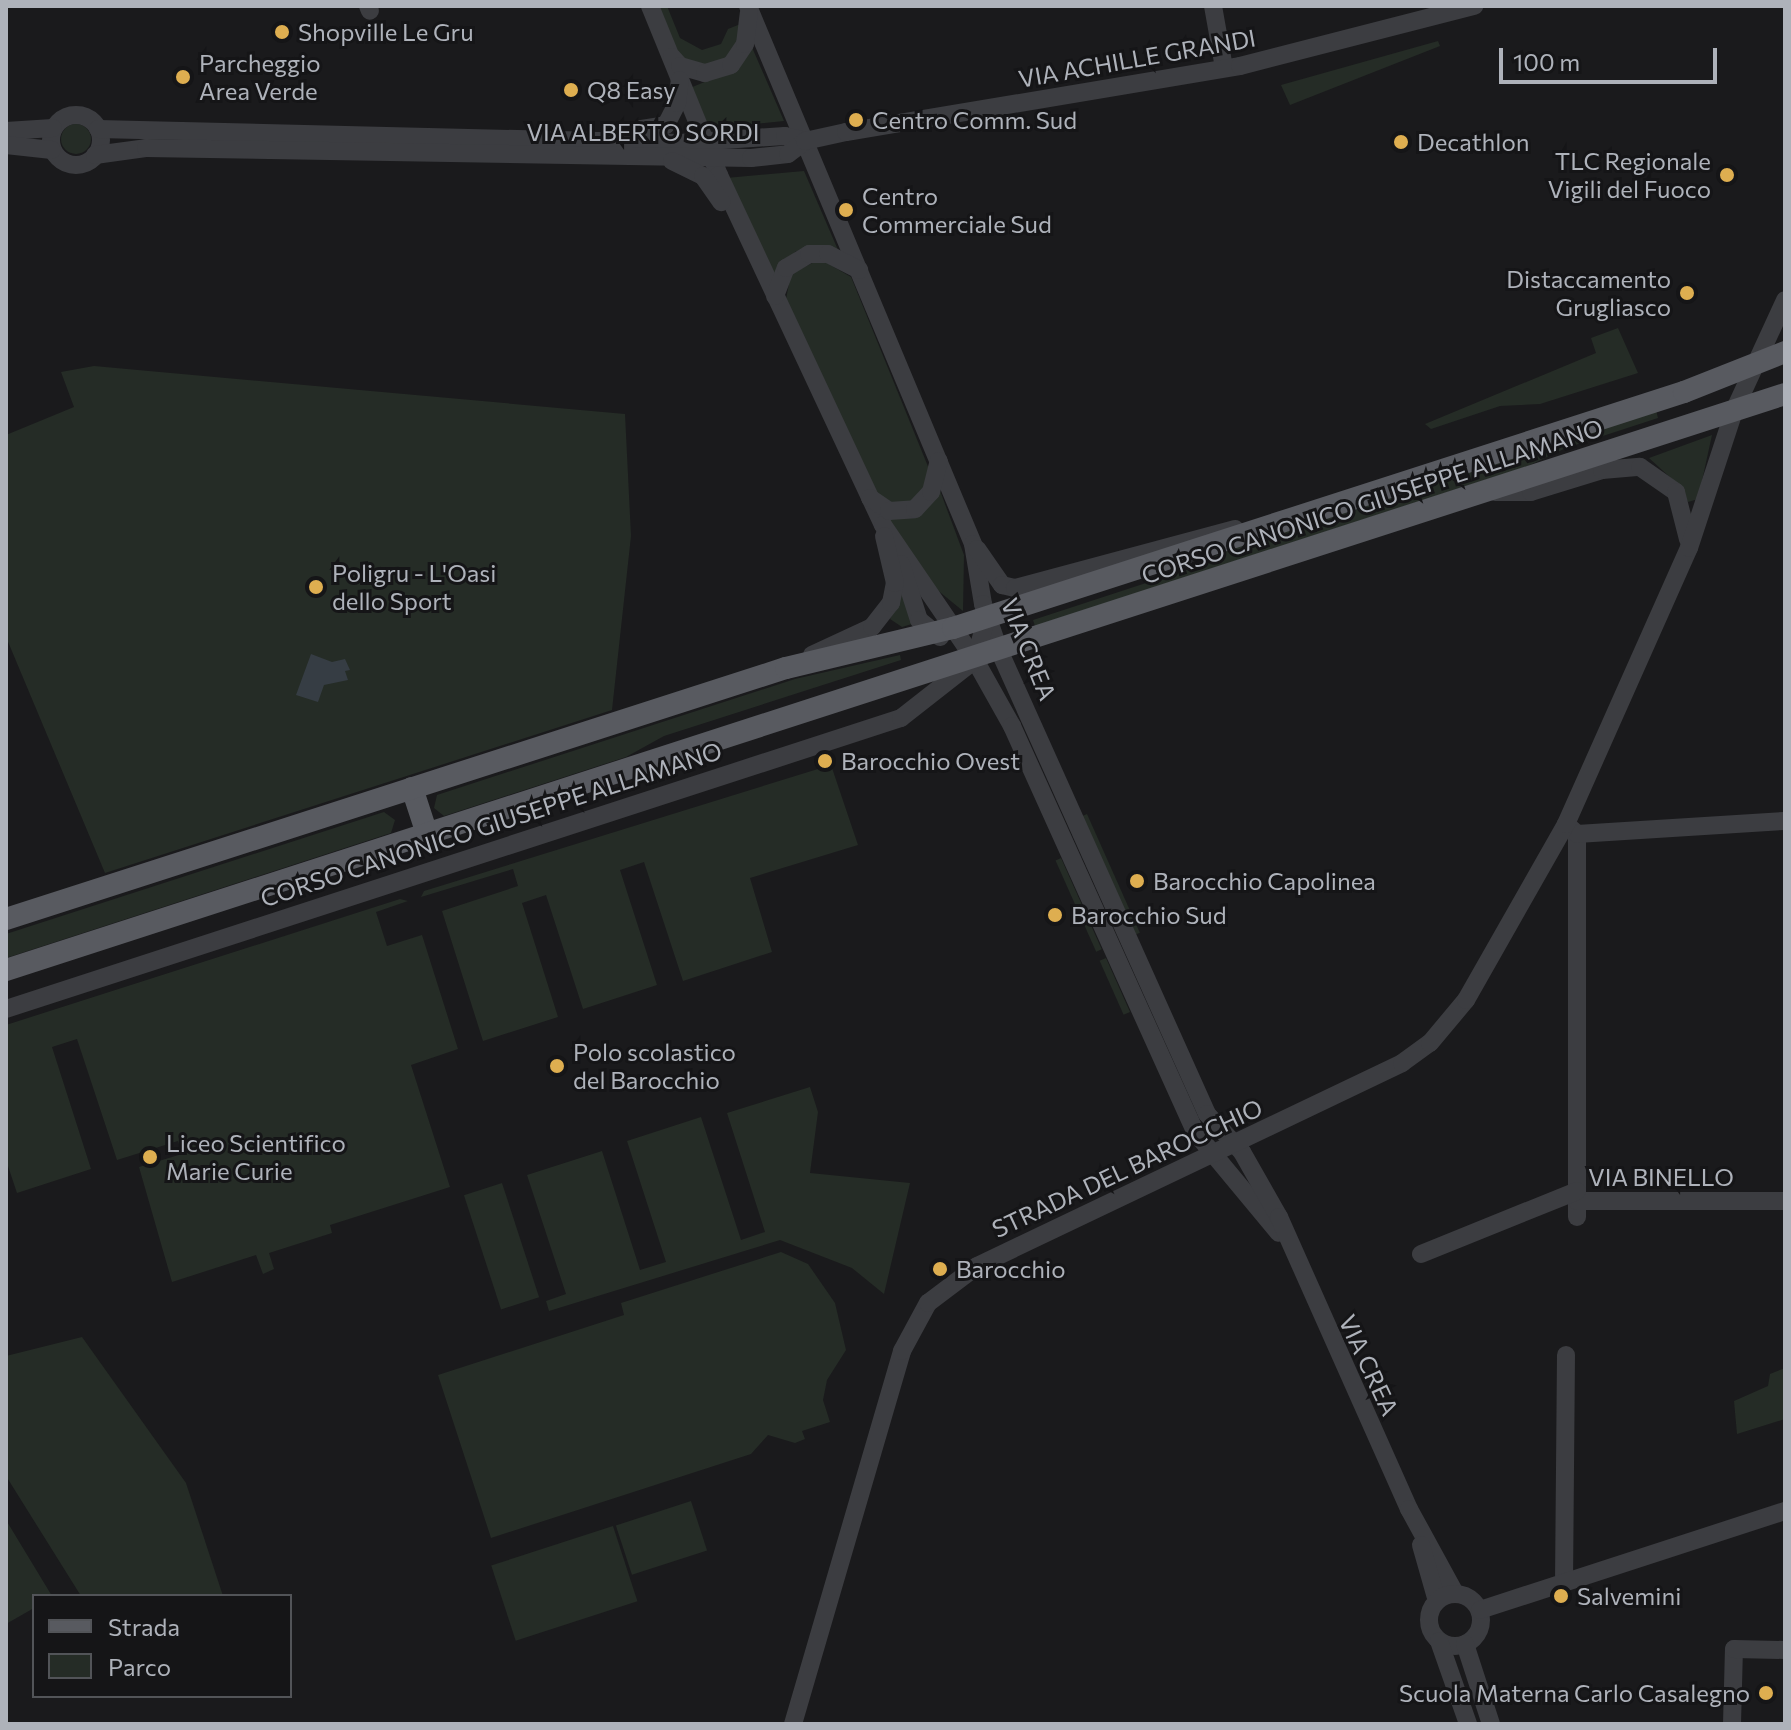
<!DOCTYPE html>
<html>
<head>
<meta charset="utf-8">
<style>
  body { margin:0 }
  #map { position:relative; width:1791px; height:1730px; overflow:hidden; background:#1a1a1c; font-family:Commissioner,sans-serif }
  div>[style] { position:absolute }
  .green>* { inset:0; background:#252c26; transform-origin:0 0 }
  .round { border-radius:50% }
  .water>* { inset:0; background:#363d44 }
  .minor>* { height:18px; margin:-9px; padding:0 9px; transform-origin:9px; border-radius:9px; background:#3c3d41 }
  .minor>.ring { margin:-9px; padding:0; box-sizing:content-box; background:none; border:18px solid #3c3d41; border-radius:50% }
  .major>* { height:22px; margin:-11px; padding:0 11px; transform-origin:11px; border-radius:11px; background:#585a60 }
  .dots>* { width:22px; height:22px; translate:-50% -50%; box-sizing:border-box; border:4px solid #151517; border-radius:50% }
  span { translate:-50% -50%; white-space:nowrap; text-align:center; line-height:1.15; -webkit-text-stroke:6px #151517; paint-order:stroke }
  .poi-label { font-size:24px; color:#aeb2ba }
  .left { translate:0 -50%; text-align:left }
  .right { translate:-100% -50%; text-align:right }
  .street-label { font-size:24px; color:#aeb2ba }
  .frame { position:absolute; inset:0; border:8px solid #aeb2ba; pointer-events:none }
  .legend { position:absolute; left:32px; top:1594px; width:260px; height:104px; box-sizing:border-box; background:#151517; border:2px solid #525458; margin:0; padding:10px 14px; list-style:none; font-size:24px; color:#aeb2ba }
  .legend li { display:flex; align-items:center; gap:16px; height:40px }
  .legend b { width:40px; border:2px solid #525458 }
  .scale { position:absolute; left:1499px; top:48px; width:218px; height:36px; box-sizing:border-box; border:4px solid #aeb2ba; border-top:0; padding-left:10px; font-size:24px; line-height:28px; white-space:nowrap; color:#aeb2ba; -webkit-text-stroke:6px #151517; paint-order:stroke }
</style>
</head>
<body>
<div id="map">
  <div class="green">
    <i style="clip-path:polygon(653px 6px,667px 6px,680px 38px,702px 50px,721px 44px,728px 29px,738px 25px,743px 25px,741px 38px,728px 59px,700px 66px,674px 53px)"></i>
    <i style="clip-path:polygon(1438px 41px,1440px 46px,1290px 105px,1281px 85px)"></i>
    <i style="clip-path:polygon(751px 45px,784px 121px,707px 129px,690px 88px,736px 69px)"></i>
    <i class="round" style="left:61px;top:124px;width:30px;height:30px"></i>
    <i style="clip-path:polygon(804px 171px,838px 250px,796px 251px,773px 277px,726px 178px)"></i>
    <i style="clip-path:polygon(820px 259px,851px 277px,929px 469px,926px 491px,901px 507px,880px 500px,785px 304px,791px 274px)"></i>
    <i style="clip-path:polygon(1618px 328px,1638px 373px,1540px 404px,1500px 406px,1431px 429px,1425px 424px,1596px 353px,1591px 338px)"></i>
    <i style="clip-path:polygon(94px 366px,625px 414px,631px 536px,612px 710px,105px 873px,6px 637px,6px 435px,74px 407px,61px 372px)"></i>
    <i style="clip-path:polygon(1656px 410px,1658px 418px,1566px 448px,1528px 466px,1035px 626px,1033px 620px,1201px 565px,1230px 547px)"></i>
    <i style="clip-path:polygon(1712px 435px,1698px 499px,1688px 502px,1673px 480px,1649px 458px)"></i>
    <i style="clip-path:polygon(939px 488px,964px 555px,963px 611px,930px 584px,883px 514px)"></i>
    <i style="clip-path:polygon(902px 593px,915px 623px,902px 627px,890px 619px)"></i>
    <i style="clip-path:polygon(900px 655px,901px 660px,664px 736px,626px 757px,444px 816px,434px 808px,437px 795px,795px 679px)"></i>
    <i style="clip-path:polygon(831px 765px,858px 845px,750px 878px,772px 952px,683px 981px,644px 862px,620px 870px,657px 985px,583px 1009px,546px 895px,522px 903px,558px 1017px,483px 1041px,442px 911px,518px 886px,513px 869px,421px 897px,424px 891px)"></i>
    <i style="clip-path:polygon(384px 812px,395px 820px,391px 833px,6px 958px,6px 934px)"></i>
    <i style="left:1087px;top:814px;width:130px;height:7px;rotate:66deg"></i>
    <i style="left:1061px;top:858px;width:100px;height:6px;rotate:66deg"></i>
    <i style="clip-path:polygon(400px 899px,408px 901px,376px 912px,387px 946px,422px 935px,458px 1049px,411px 1065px,450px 1187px,330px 1225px,332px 1233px,269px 1253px,274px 1269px,263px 1274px,256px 1255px,172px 1282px,139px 1167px,182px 1154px,178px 1141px,117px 1160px,77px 1039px,52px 1047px,91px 1169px,17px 1193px,6px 1160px,6px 1025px)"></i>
    <i style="left:1106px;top:958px;width:59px;height:7px;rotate:66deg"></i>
    <i style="clip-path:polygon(810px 1087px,818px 1112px,810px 1173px,910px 1183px,884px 1294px,852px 1268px,780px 1240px,549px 1311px,546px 1301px,566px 1294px,527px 1175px,602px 1151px,640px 1270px,666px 1262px,627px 1141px,701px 1117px,741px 1240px,765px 1232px,727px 1113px)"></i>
    <i style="left:502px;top:1183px;width:120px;height:40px;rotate:72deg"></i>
    <i style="clip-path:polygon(781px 1252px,808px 1264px,835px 1303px,846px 1350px,827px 1380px,823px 1400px,830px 1422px,802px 1431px,805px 1439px,795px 1443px,768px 1435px,751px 1454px,491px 1538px,438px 1375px,624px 1315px,621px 1303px)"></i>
    <i style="clip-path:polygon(82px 1337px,186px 1483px,223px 1596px,81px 1596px,6px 1476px,6px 1356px)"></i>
    <i style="clip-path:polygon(1785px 1368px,1785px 1419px,1737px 1434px,1734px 1401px,1768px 1386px,1770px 1374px)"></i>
    <i style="left:691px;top:1501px;width:52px;height:79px;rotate:72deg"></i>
    <i style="clip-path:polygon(6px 1520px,52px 1596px,34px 1596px,34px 1608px,6px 1624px)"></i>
    <i style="left:613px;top:1526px;width:79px;height:128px;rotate:72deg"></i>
  </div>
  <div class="water">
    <i style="clip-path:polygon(311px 654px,332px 662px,345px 659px,350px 670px,345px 671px,348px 680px,324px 685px,318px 702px,296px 695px)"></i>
  </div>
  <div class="minor">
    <i style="left:368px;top:6px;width:5px;rotate:68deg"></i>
    <i style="left:650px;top:6px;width:183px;rotate:67.8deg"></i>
    <i style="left:719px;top:175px;width:387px;rotate:64.9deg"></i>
    <i style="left:883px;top:525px;width:163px;rotate:55.7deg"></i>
    <i style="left:975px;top:660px;width:76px;rotate:60.7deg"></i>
    <i style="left:1012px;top:726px;width:445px;rotate:65.7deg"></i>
    <i style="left:1195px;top:1132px;width:131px;rotate:50.3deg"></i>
    <i style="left:748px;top:6px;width:583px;rotate:67.3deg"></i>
    <i style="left:973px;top:544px;width:61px;rotate:80.5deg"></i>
    <i style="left:983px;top:604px;width:49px;rotate:70.8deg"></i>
    <i style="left:999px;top:650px;width:508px;rotate:65.85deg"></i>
    <i style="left:1207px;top:1114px;width:52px;rotate:47.4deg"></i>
    <i style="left:1242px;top:1152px;width:75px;rotate:60.4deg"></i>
    <i style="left:1279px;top:1217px;width:320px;rotate:66deg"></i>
    <i style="left:1409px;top:1509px;width:96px;rotate:61.3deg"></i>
    <i style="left:1213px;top:6px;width:63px;rotate:79.9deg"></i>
    <i style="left:672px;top:57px;width:12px;rotate:48deg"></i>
    <i style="left:680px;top:66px;width:26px;rotate:16deg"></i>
    <i style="left:705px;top:73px;width:27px;rotate:-17deg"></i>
    <i style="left:731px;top:65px;width:25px;rotate:-56deg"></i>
    <i style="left:745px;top:44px;width:31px;rotate:-83deg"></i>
    <i class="ring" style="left:51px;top:115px;width:32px;height:32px"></i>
    <i style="left:98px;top:129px;width:581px;rotate:1.38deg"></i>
    <i style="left:679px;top:143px;width:106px;rotate:-3.8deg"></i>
    <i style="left:785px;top:136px;width:21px;rotate:14deg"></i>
    <i style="left:6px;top:131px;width:47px;rotate:-3.7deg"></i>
    <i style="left:629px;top:131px;width:37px;rotate:-9deg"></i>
    <i style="left:666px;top:125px;width:25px;rotate:-63deg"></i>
    <i style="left:677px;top:103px;width:23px;rotate:-83deg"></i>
    <i style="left:6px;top:145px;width:46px;rotate:6.2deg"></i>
    <i style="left:95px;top:155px;width:51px;rotate:-7.8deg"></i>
    <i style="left:146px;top:148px;width:605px;rotate:0.95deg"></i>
    <i style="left:751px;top:158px;width:37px;rotate:-6deg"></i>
    <i style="left:788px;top:154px;width:21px;rotate:-37deg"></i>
    <i style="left:805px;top:141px;width:42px;rotate:-12.4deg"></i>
    <i style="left:846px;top:132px;width:399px;rotate:-9.5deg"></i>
    <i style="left:1240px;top:66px;width:242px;rotate:-14.4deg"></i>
    <i style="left:672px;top:161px;width:34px;rotate:26deg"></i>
    <i style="left:703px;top:176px;width:32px;rotate:55deg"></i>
    <i style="left:775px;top:296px;width:30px;rotate:-69deg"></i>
    <i style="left:786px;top:268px;width:27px;rotate:-31deg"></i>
    <i style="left:809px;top:254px;width:19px"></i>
    <i style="left:828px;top:254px;width:35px;rotate:27deg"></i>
    <i style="left:1495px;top:492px;width:36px"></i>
    <i style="left:1531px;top:492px;width:74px;rotate:-17.2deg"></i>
    <i style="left:1602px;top:470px;width:38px;rotate:-5deg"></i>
    <i style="left:1640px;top:467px;width:44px;rotate:34.8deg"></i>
    <i style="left:1676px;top:492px;width:49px;rotate:75.7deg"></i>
    <i style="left:870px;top:498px;width:23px;rotate:34deg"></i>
    <i style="left:889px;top:511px;width:26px;rotate:-4deg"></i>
    <i style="left:915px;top:509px;width:23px;rotate:-47deg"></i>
    <i style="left:931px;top:492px;width:32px;rotate:-76deg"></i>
    <i style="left:977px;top:549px;width:44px;rotate:55.2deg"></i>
    <i style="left:1002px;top:585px;width:13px;rotate:13deg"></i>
    <i style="left:1015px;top:588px;width:228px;rotate:-15deg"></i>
    <i style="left:901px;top:564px;width:59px;rotate:72.2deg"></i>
    <i style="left:919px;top:620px;width:27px;rotate:39deg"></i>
    <i style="left:812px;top:655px;width:66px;rotate:-25deg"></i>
    <i style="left:872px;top:627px;width:31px;rotate:-52deg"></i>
    <i style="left:891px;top:603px;width:20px;rotate:-79deg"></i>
    <i style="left:895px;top:583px;width:48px;rotate:-103.2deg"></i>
    <i style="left:1566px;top:824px;width:15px;rotate:42deg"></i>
    <i style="left:1577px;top:834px;width:383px;rotate:90deg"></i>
    <i style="left:1577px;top:834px;width:208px;rotate:-3.6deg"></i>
    <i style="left:6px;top:1009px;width:941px;rotate:-18.01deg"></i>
    <i style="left:901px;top:718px;width:94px;rotate:-38.1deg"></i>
    <i style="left:975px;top:660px;width:46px;rotate:-74.7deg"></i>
    <i style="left:1577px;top:1201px;width:208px"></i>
    <i style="left:1421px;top:1254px;width:168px;rotate:-22deg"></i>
    <i style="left:1421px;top:1545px;width:58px;rotate:74.1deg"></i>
    <i style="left:1564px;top:1583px;width:228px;rotate:-89.5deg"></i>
    <i class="ring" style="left:1429px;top:1594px;width:34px;height:34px"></i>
    <i style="left:1480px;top:1610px;width:321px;rotate:-18deg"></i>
    <i style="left:1439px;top:1641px;width:88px;rotate:70.7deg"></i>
    <i style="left:1465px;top:1644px;width:84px;rotate:72deg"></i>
    <i style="left:793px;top:1724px;width:389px;rotate:-73.7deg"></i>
    <i style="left:902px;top:1351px;width:55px;rotate:-61.6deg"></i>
    <i style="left:928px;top:1303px;width:61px;rotate:-37.1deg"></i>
    <i style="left:977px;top:1266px;width:471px;rotate:-25.5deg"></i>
    <i style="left:1402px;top:1063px;width:34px;rotate:-36deg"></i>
    <i style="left:1430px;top:1043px;width:56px;rotate:-50.1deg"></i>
    <i style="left:1466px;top:1000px;width:202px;rotate:-60.4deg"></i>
    <i style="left:1566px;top:824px;width:302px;rotate:-66deg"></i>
    <i style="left:1689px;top:548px;width:144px;rotate:-71.8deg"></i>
    <i style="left:1734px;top:411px;width:122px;rotate:-65.3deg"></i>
    <i style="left:1732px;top:1724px;width:75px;rotate:-88.5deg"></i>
    <i style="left:1734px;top:1649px;width:51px;rotate:1.1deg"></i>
  </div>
  <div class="major">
    <i style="left:412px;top:788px;width:48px;rotate:71.9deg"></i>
    <i style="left:6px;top:919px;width:819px;rotate:-17.84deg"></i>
    <i style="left:786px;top:668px;width:172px;rotate:-13.5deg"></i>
    <i style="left:953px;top:628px;width:768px;rotate:-17.89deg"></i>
    <i style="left:1684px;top:392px;width:109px;rotate:-21.6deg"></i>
    <i style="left:6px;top:970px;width:1870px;rotate:-17.94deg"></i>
  </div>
  <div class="dots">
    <i style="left:282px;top:32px;background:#deae50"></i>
    <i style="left:183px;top:77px;background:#deae50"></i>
    <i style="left:571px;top:90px;background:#deae50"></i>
    <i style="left:856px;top:120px;background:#deae50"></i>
    <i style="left:1401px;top:142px;background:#deae50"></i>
    <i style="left:1727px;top:175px;background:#deae50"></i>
    <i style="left:846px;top:210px;background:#deae50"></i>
    <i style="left:1687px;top:293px;background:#deae50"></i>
    <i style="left:316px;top:587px;background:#deae50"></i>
    <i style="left:825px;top:761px;background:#deae50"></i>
    <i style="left:1137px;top:881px;background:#deae50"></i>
    <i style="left:1055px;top:915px;background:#deae50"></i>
    <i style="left:557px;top:1066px;background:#deae50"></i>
    <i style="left:150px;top:1157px;background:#deae50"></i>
    <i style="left:940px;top:1269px;background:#deae50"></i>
    <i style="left:1561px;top:1596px;background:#deae50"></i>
    <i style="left:1766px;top:1693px;background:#deae50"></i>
  </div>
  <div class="poi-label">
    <span class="left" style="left:298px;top:32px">Shopville Le Gru</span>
    <span class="left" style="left:199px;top:77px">Parcheggio<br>Area Verde</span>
    <span class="left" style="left:587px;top:90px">Q8 Easy</span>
    <span class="left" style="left:872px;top:120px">Centro Comm. Sud</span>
    <span class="left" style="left:1417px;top:142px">Decathlon</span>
    <span class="right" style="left:1711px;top:175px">TLC Regionale<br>Vigili del Fuoco</span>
    <span class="left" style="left:862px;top:210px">Centro<br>Commerciale Sud</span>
    <span class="right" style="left:1671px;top:293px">Distaccamento<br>Grugliasco</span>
    <span class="left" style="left:332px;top:587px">Poligru - L'Oasi<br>dello Sport</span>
    <span class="left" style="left:841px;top:761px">Barocchio Ovest</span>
    <span class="left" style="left:1153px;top:881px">Barocchio Capolinea</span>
    <span class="left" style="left:1071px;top:915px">Barocchio Sud</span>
    <span class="left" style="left:573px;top:1066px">Polo scolastico<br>del Barocchio</span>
    <span class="left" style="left:166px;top:1157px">Liceo Scientifico<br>Marie Curie</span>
    <span class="left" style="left:956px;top:1269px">Barocchio</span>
    <span class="left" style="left:1577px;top:1596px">Salvemini</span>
    <span class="right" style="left:1750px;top:1693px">Scuola Materna Carlo Casalegno</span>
  </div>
  <div class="street-label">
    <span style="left:1137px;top:58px;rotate:-10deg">VIA ACHILLE GRANDI</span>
    <span style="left:643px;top:132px">VIA ALBERTO SORDI</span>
    <span style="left:1372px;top:501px;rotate:-18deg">CORSO CANONICO GIUSEPPE ALLAMANO</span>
    <span style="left:1029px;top:649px;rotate:68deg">VIA CREA</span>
    <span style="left:491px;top:824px;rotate:-18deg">CORSO CANONICO GIUSEPPE ALLAMANO</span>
    <span style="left:1127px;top:1168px;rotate:-25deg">STRADA DEL BAROCCHIO</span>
    <span style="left:1661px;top:1177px">VIA BINELLO</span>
    <span style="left:1369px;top:1365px;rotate:65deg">VIA CREA</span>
  </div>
  <div class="frame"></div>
  <ul class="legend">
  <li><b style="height:10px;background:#585a60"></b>Strada</li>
  <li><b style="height:22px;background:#252c26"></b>Parco</li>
  </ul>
  <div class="scale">100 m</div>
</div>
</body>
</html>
